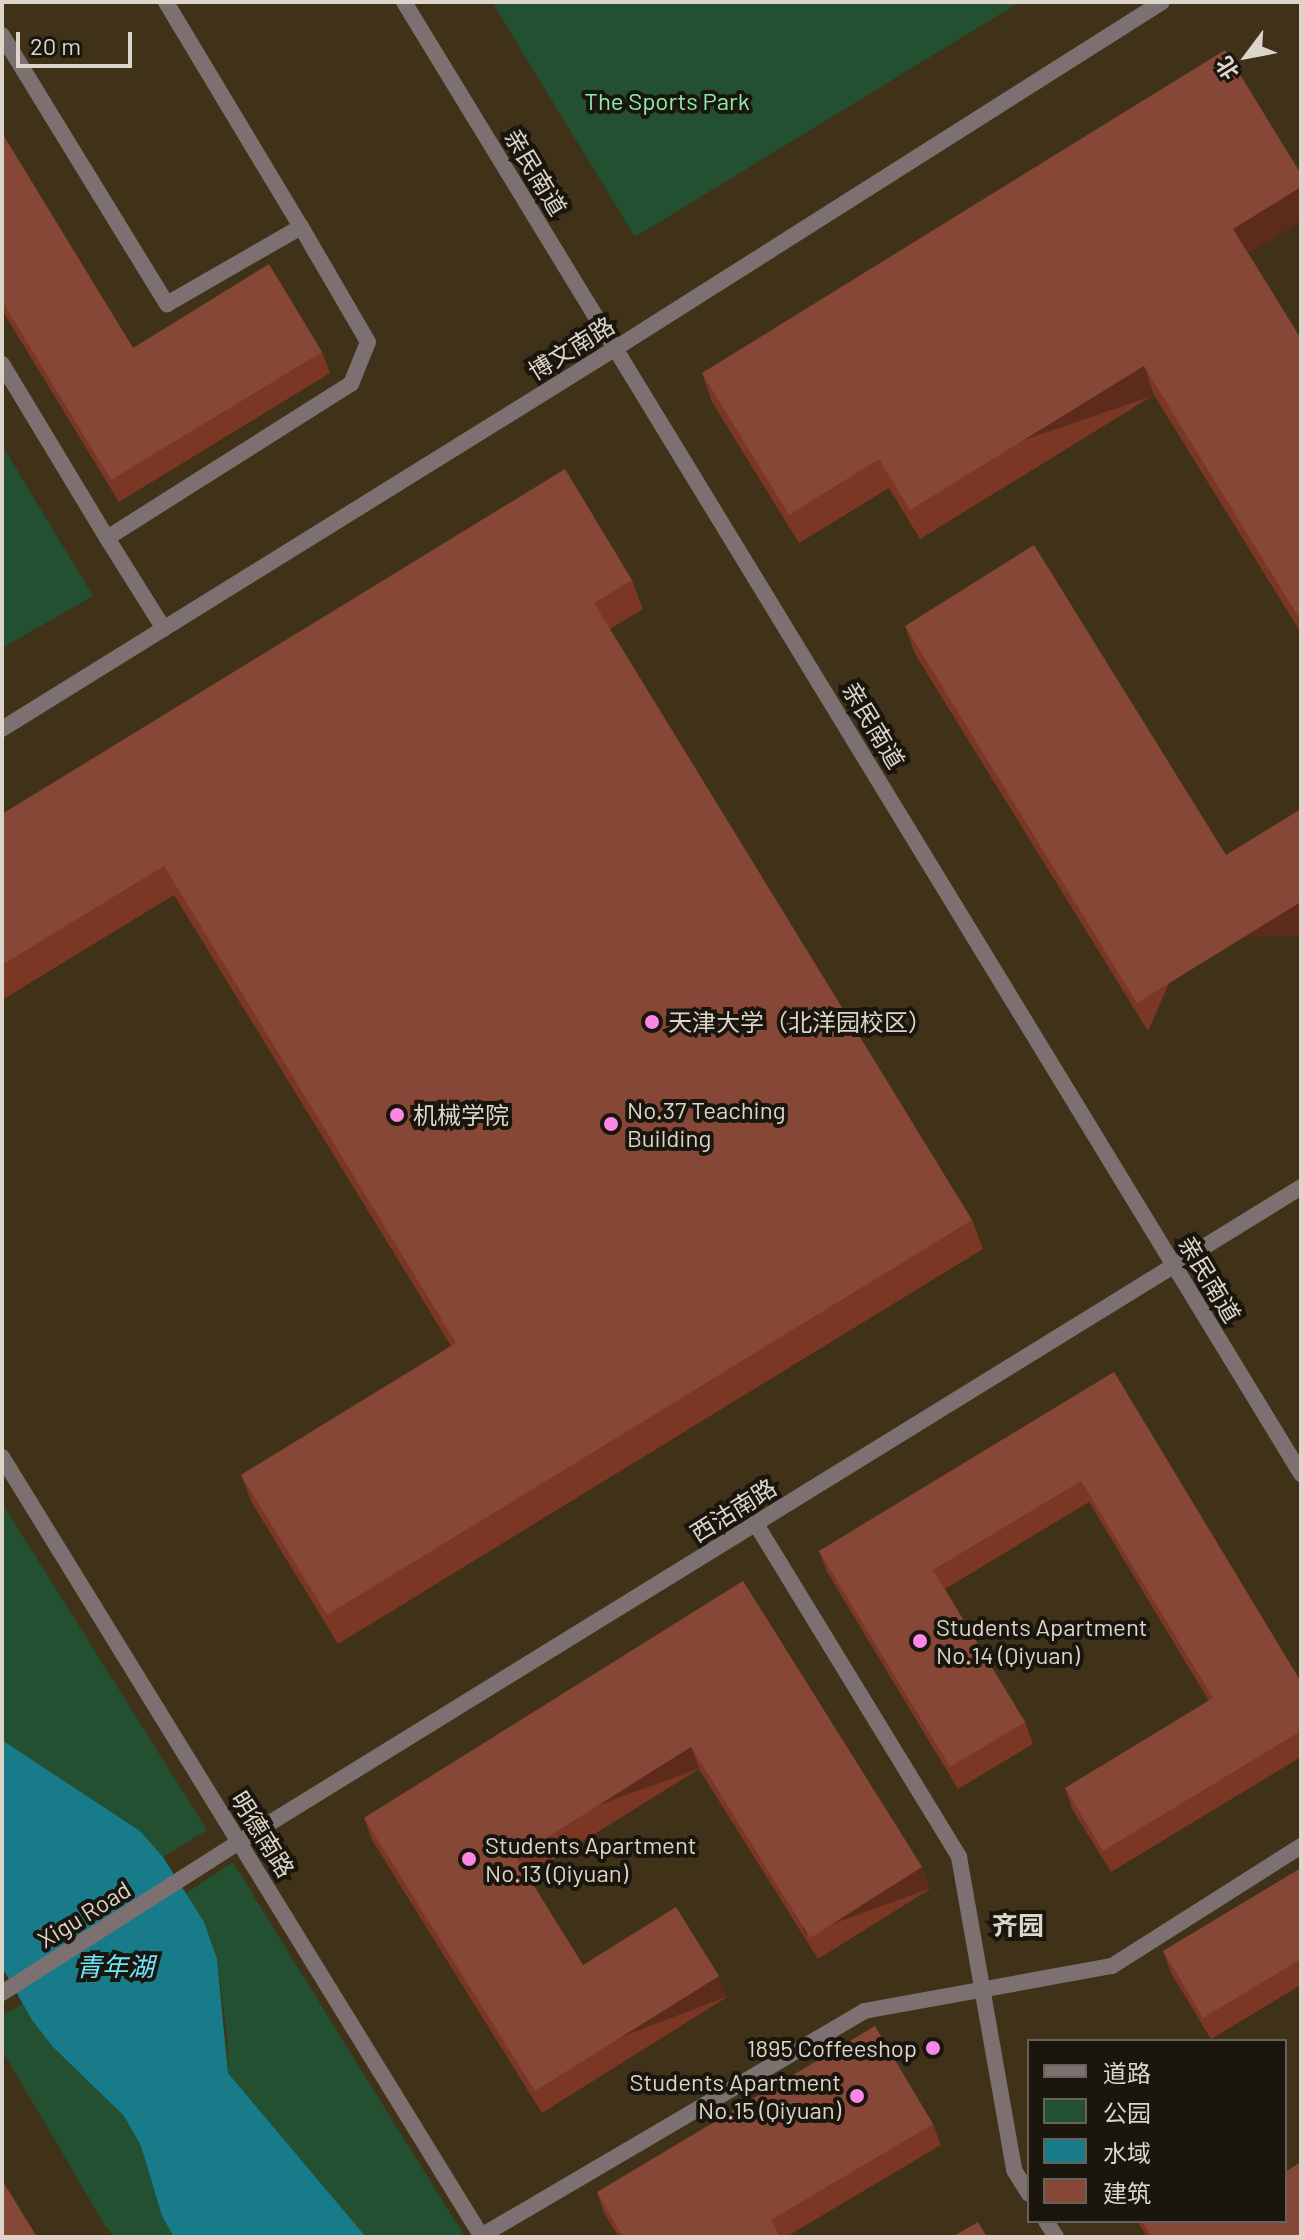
<!DOCTYPE html>
<html>
<head>
<meta charset="utf-8">
<style>
  body { margin:0 }
  #map { position:relative; width:1303px; height:2239px; overflow:hidden; background:#372c1a; font-family:Barlow,"Noto Sans SC",sans-serif }
  div>[style] { position:absolute }
  .built>* { inset:0; background:#3f3219 }
  .green>* { inset:0; background:#225030 }
  .water>* { inset:0; background:#187b8a }
  .service>* { height:16px; margin:-8px; padding:0 8px; transform-origin:8px; border-radius:8px; background:#7c7071 }
  .pedestrian>* { height:16px; margin:-8px; padding:0 8px; transform-origin:8px; border-radius:8px; background:#7c7071 }
  .minor>* { height:16px; margin:-8px; padding:0 8px; transform-origin:8px; border-radius:8px; background:#7c7071 }
  .tertiary>* { height:16px; margin:-8px; padding:0 8px; transform-origin:8px; border-radius:8px; background:#7c7071 }
  .wall>* { inset:0; background:#7b3624 }
  .shaded-wall>* { inset:0; background:#5c2b19; transform-origin:0 0 }
  .building>* { inset:0; background:#864736 }
  .dots>* { width:22px; height:22px; translate:-50% -50%; box-sizing:border-box; border:4px solid #1a160e; border-radius:50% }
  span { translate:-50% -50%; white-space:nowrap; text-align:center; line-height:1.15; -webkit-text-stroke:8px #1a160e; paint-order:stroke }
  .park-label { font-size:24px; color:#8aefa7 }
  .street-label { font-size:24px; color:#dbd5ca }
  .poi-label { font-size:24px; color:#dbd5ca }
  .left { translate:0 -50%; text-align:left }
  .right { translate:-100% -50%; text-align:right }
  .neighbourhood-label { font-size:26px; color:#dbd5ca; font-weight:700 }
  .water-label { font-size:26px; color:#6de5fa; font-style:italic }
  .frame { position:absolute; inset:0; border:4px solid #dbd5ca; pointer-events:none }
  .legend { position:absolute; left:1027px; top:2039px; width:260px; height:184px; box-sizing:border-box; background:#1a160e; border:2px solid #676259; margin:0; padding:10px 14px; list-style:none; font-size:24px; color:#dbd5ca }
  .legend li { display:flex; align-items:center; gap:16px; height:40px }
  .legend b { width:40px; border:2px solid #676259 }
  .north { position:absolute; left:1207px; top:16px; width:80px; height:80px; -webkit-text-stroke:6px #1a160e; paint-order:stroke; rotate:238deg; font-size:22px; font-weight:700; line-height:32px; text-align:center; color:#dbd5ca }
  .north::after { content:''; display:block; margin:auto; width:28px; height:36px; background:#dbd5ca; clip-path:polygon(50% 0,100% 100%,50% 72%,0 100%) }
  .scale { position:absolute; left:16px; top:32px; width:116px; height:36px; box-sizing:border-box; border:4px solid #dbd5ca; border-top:0; padding-left:10px; font-size:24px; line-height:28px; white-space:nowrap; color:#dbd5ca; -webkit-text-stroke:6px #1a160e; paint-order:stroke }
</style>
</head>
<body>
<div id="map">
  <div class="built">
    <i style="clip-path:polygon(evenodd,2px 2px,1301px 2px,1301px 2237px,2px 2237px,2px 2px,1029px 2041px,1285px 2041px,1285px 2221px,1029px 2221px,1029px 2041px)"></i>
  </div>
  <div class="green">
    <i style="clip-path:polygon(492px 2px,1020px 2px,635px 237px)"></i>
    <i style="clip-path:polygon(2px 445px,93px 596px,2px 648px)"></i>
    <i style="clip-path:polygon(2px 1503px,207px 1830px,163px 1857px,140px 1831px,2px 1740px)"></i>
    <i style="clip-path:polygon(233px 1862px,345px 2044px,465px 2237px,366px 2237px,228px 2073px,227px 2036px,217px 1959px,186px 1893px)"></i>
    <i style="clip-path:polygon(23px 2004px,53px 2047px,124px 2116px,141px 2146px,162px 2216px,174px 2237px,114px 2237px,104px 2224px,2px 2050px,2px 2015px)"></i>
  </div>
  <div class="water">
    <i style="clip-path:polygon(2px 1740px,140px 1831px,163px 1857px,204px 1922px,217px 1959px,228px 2073px,366px 2237px,174px 2237px,162px 2216px,141px 2146px,124px 2116px,53px 2047px,32px 2020px,2px 1967px)"></i>
  </div>
  <div class="service">
    <i style="left:2px;top:35px;width:316px;rotate:58.5deg"></i>
    <i style="left:167px;top:304px;width:155px;rotate:-29.9deg"></i>
    <i style="left:301px;top:227px;width:262px;rotate:-121deg"></i>
    <i style="left:2px;top:364px;width:203px;rotate:58.9deg"></i>
    <i style="left:107px;top:538px;width:289px;rotate:-32.3deg"></i>
    <i style="left:351px;top:384px;width:45px;rotate:-68deg"></i>
    <i style="left:368px;top:342px;width:133px;rotate:-120.2deg"></i>
    <i style="left:107px;top:538px;width:107px;rotate:57.9deg"></i>
  </div>
  <div class="pedestrian">
    <i style="left:756px;top:1524px;width:390px;rotate:58.6deg"></i>
    <i style="left:959px;top:1857px;width:318px;rotate:80deg"></i>
    <i style="left:1014px;top:2170px;width:28px;rotate:58deg"></i>
    <i style="left:1046px;top:2221px;width:19px;rotate:58deg"></i>
    <i style="left:481px;top:2236px;width:444px;rotate:-30.4deg"></i>
    <i style="left:864px;top:2011px;width:252px;rotate:-10.3deg"></i>
    <i style="left:1112px;top:1966px;width:224px;rotate:-32.4deg"></i>
  </div>
  <div class="minor">
    <i style="left:404px;top:2px;width:1724px;rotate:58.64deg"></i>
    <i style="left:2px;top:1457px;width:916px;rotate:58.39deg"></i>
    <i style="left:2px;top:1993px;width:281px;rotate:-32.5deg"></i>
    <i style="left:239px;top:1842px;width:1248px;rotate:-31.66deg"></i>
  </div>
  <div class="tertiary">
    <i style="left:2px;top:729px;width:723px;rotate:-31.82deg"></i>
    <i style="left:616px;top:348px;width:646px;rotate:-32.36deg"></i>
  </div>
  <div class="wall">
    <i style="clip-path:polygon(2px 133px,133px 348px,322px 352px,330px 373px,119px 502px,2px 310px)"></i>
    <i style="clip-path:polygon(1249px 254px,1301px 339px,1301px 633px,1154px 395px,920px 539px,889px 488px,799px 543px,712px 402px,702px 373px)"></i>
    <i style="clip-path:polygon(632px 580px,643px 609px,610px 629px,972px 1220px,983px 1249px,338px 1644px,252px 1503px,241px 1475px,451px 1346px,174px 895px,2px 1000px,2px 814px)"></i>
    <i style="clip-path:polygon(905px 626px,1226px 855px,1148px 1031px,915px 654px)"></i>
    <i style="clip-path:polygon(1114px 1372px,1301px 1682px,1301px 1757px,1111px 1872px,1072px 1809px,1065px 1788px,1209px 1701px,1089px 1502px,945px 1589px,1025px 1722px,1033px 1744px,958px 1789px,827px 1572px,819px 1551px)"></i>
    <i style="clip-path:polygon(743px 1581px,922px 1867px,930px 1889px,818px 1959px,699px 1769px,527px 1876px,583px 1965px,727px 1997px,542px 2113px,372px 1840px,364px 1818px)"></i>
    <i style="clip-path:polygon(1301px 1868px,1301px 1985px,1211px 2039px,1171px 1973px,1163px 1951px)"></i>
    <i style="clip-path:polygon(933px 2124px,941px 2145px,786px 2237px,619px 2237px,604px 2213px,597px 2192px)"></i>
    <i style="clip-path:polygon(1137px 2221px,1285px 2221px,1301px 2237px,1147px 2237px)"></i>
  </div>
  <div class="shaded-wall">
    <i style="clip-path:polygon(1301px 187px,1301px 222px,1243px 257px,1233px 229px)"></i>
    <i style="left:1144px;top:366px;width:31px;height:275px;rotate:71deg"></i>
    <i style="left:1301px;top:902px;width:35px;height:193px;rotate:90deg"></i>
    <i style="left:691px;top:1747px;width:23px;height:207px;rotate:70deg"></i>
    <i style="left:922px;top:1867px;width:23px;height:133px;rotate:70deg"></i>
    <i style="left:719px;top:1976px;width:22px;height:217px;rotate:69deg"></i>
  </div>
  <div class="building">
    <i style="clip-path:polygon(1225px 50px,1301px 174px,1301px 187px,1233px 229px,1301px 339px,1301px 621px,1144px 366px,910px 510px,879px 459px,789px 515px,702px 373px)"></i>
    <i style="clip-path:polygon(2px 133px,133px 348px,269px 264px,322px 352px,111px 480px,2px 301px)"></i>
    <i style="clip-path:polygon(565px 469px,632px 580px,594px 603px,972px 1220px,327px 1615px,241px 1475px,456px 1343px,164px 866px,2px 965px,2px 814px)"></i>
    <i style="clip-path:polygon(1034px 545px,1226px 855px,1301px 809px,1301px 902px,1137px 1003px,905px 626px)"></i>
    <i style="clip-path:polygon(1114px 1372px,1301px 1682px,1301px 1731px,1103px 1851px,1065px 1788px,1213px 1698px,1081px 1481px,933px 1570px,1025px 1722px,950px 1767px,819px 1551px)"></i>
    <i style="clip-path:polygon(743px 1581px,922px 1867px,810px 1938px,691px 1747px,516px 1857px,583px 1965px,676px 1907px,719px 1976px,535px 2091px,364px 1818px)"></i>
    <i style="clip-path:polygon(1301px 1868px,1301px 1959px,1203px 2018px,1163px 1951px)"></i>
    <i style="clip-path:polygon(875px 2026px,933px 2124px,771px 2220px,780px 2237px,623px 2237px,597px 2192px)"></i>
    <i style="clip-path:polygon(1301px 2162px,1301px 2237px,1152px 2237px,1142px 2221px,1285px 2221px,1285px 2172px)"></i>
    <i style="clip-path:polygon(2px 2180px,37px 2237px,2px 2237px)"></i>
    <i style="clip-path:polygon(978px 2222px,987px 2237px,952px 2237px)"></i>
  </div>
  <div class="dots">
    <i style="left:652px;top:1022px;background:#fc86e4"></i>
    <i style="left:397px;top:1115px;background:#fc86e4"></i>
    <i style="left:611px;top:1124px;background:#fc86e4"></i>
    <i style="left:920px;top:1641px;background:#fc86e4"></i>
    <i style="left:469px;top:1859px;background:#fc86e4"></i>
    <i style="left:933px;top:2048px;background:#fc86e4"></i>
    <i style="left:857px;top:2096px;background:#fc86e4"></i>
  </div>
  <div class="park-label">
    <span style="left:667px;top:101px">The Sports Park</span>
  </div>
  <div class="street-label">
    <span style="left:536px;top:172px;rotate:59deg">亲民南道</span>
    <span style="left:571px;top:348px;rotate:-32deg">博文南路</span>
    <span style="left:874px;top:725px;rotate:59deg">亲民南道</span>
    <span style="left:1210px;top:1279px;rotate:59deg">亲民南道</span>
    <span style="left:733px;top:1510px;rotate:-32deg">西沽南路</span>
    <span style="left:263px;top:1834px;rotate:58deg">明德南路</span>
    <span style="left:84px;top:1914px;rotate:-32deg">Xigu Road</span>
  </div>
  <div class="poi-label">
    <span class="left" style="left:668px;top:1022px">天津大学（北洋园校区）</span>
    <span class="left" style="left:627px;top:1124px">No.37 Teaching<br>Building</span>
    <span class="left" style="left:413px;top:1115px">机械学院</span>
    <span class="left" style="left:936px;top:1641px">Students Apartment<br>No.14 (Qiyuan)</span>
    <span class="left" style="left:485px;top:1859px">Students Apartment<br>No.13 (Qiyuan)</span>
    <span class="right" style="left:917px;top:2048px">1895 Coffeeshop</span>
    <span class="right" style="left:841px;top:2096px">Students Apartment<br>No.15 (Qiyuan)</span>
  </div>
  <div class="neighbourhood-label">
    <span style="left:1018px;top:1925px">齐园</span>
  </div>
  <div class="water-label">
    <span style="left:115px;top:1966px">青年湖</span>
  </div>
  <div class="frame"></div>
  <ul class="legend">
  <li><b style="height:10px;background:#7c7071"></b>道路</li>
  <li><b style="height:22px;background:#225030"></b>公园</li>
  <li><b style="height:22px;background:#187b8a"></b>水域</li>
  <li><b style="height:22px;background:#864736"></b>建筑</li>
  </ul>
  <div class="north">北</div>
  <div class="scale">20 m</div>
</div>
</body>
</html>
